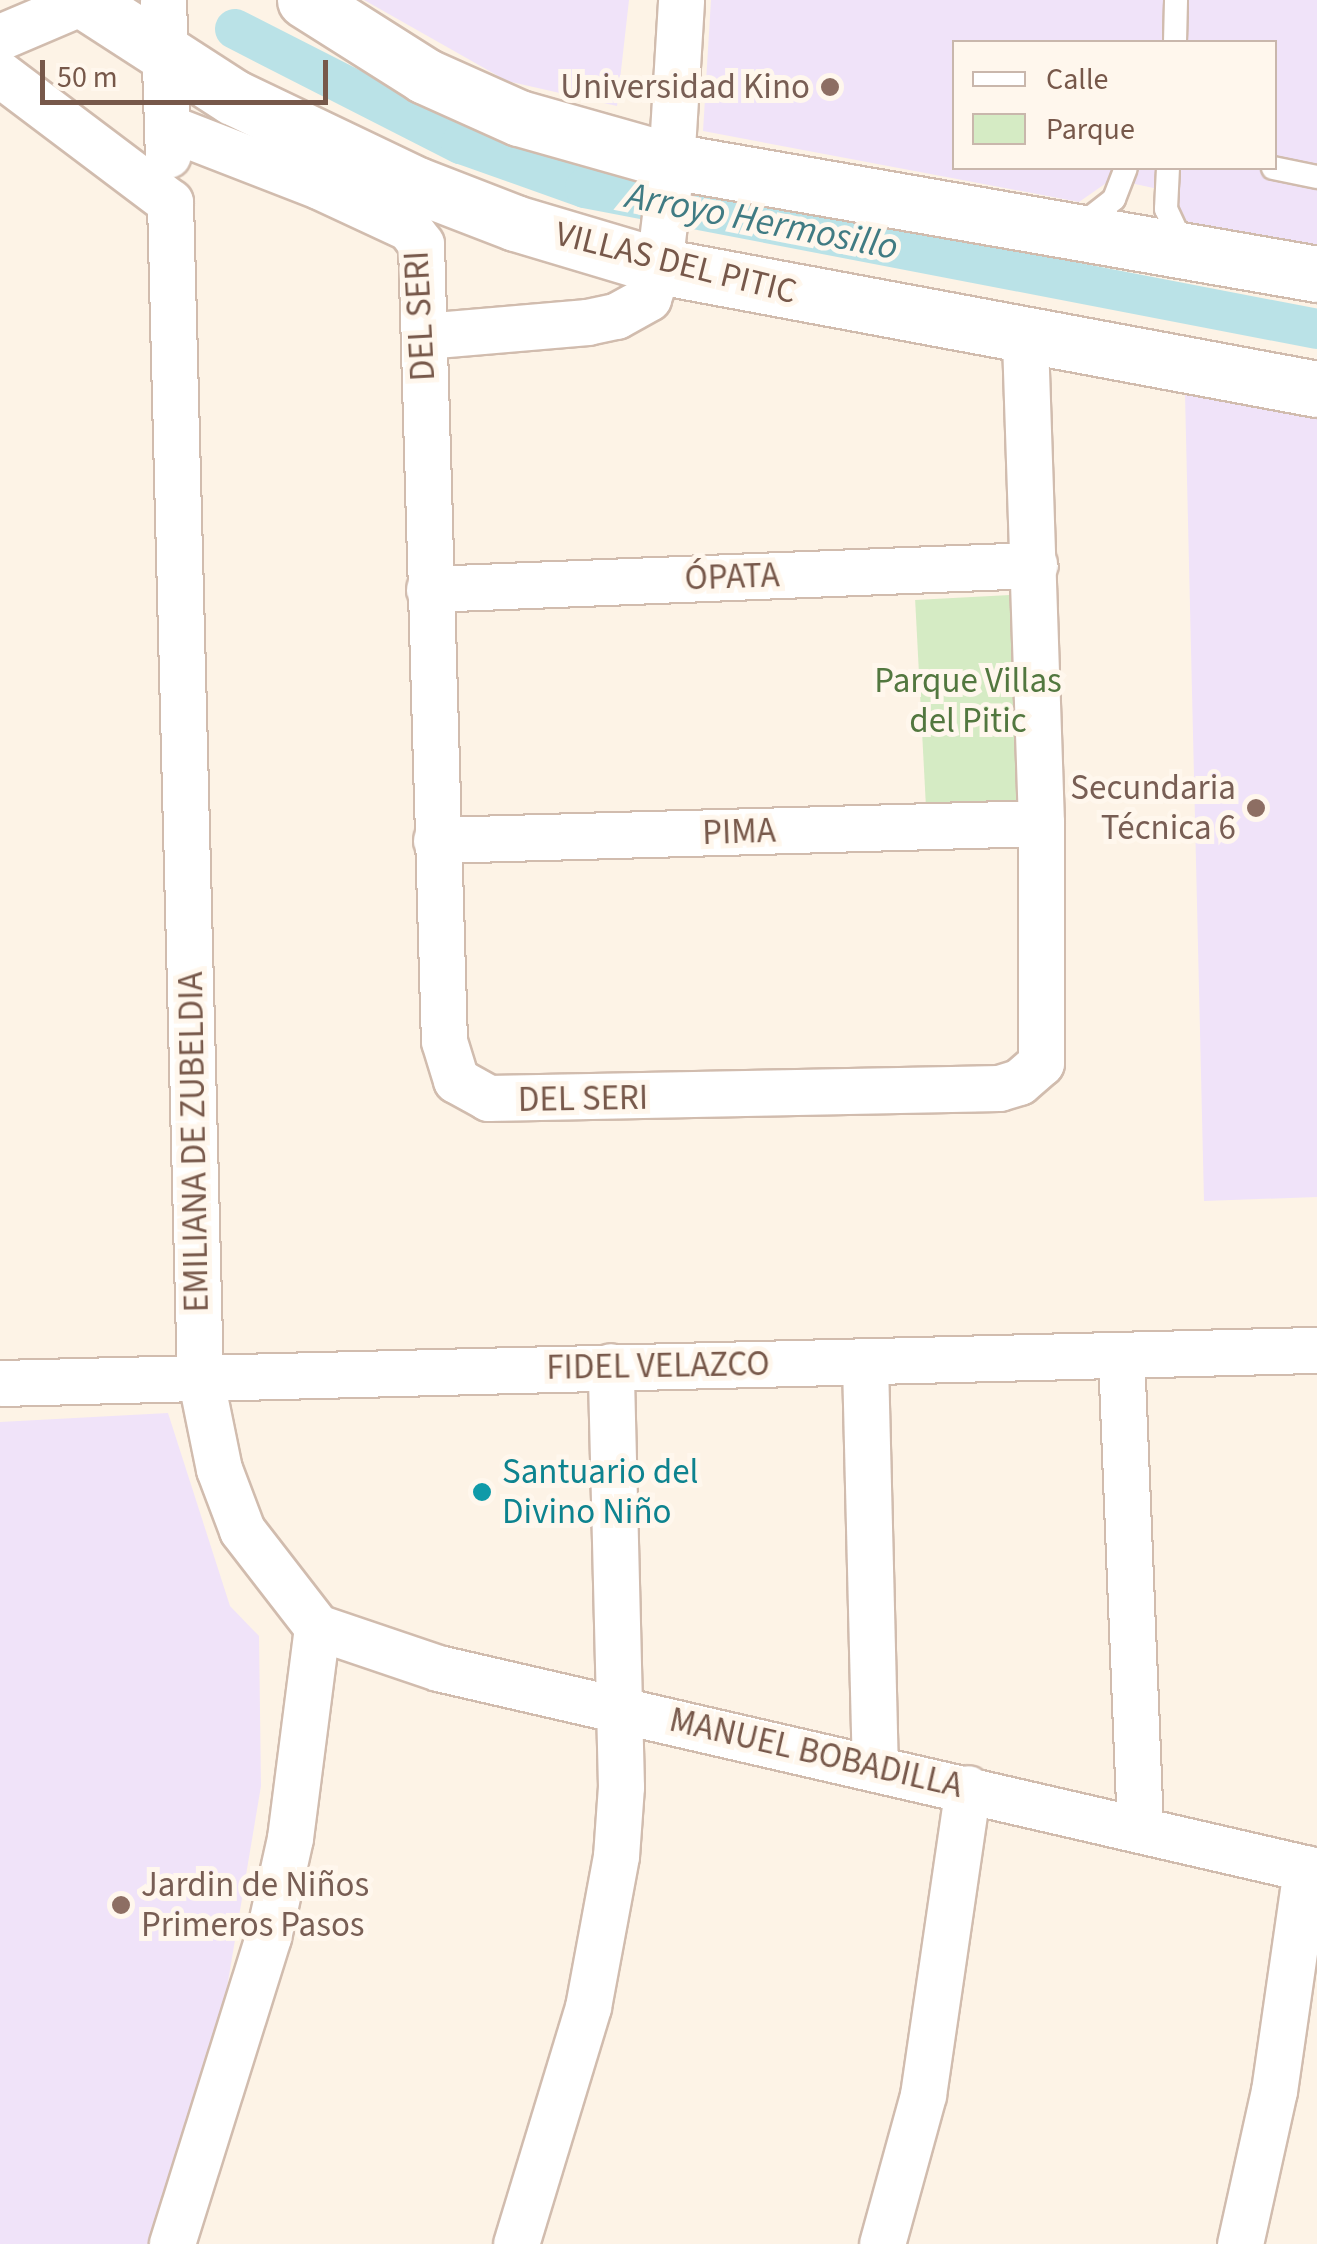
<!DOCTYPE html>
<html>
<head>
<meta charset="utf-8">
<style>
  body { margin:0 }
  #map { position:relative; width:1317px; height:2244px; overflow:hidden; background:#fdf3e6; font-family:"Source Sans 3",sans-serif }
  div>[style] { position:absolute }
  .education>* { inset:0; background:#f0e3f9 }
  .green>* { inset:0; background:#d5ebc4; transform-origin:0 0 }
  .canal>* { height:40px; margin:-20px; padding:0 20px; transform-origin:20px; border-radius:20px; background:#bae2e7 }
  .roads { filter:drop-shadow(2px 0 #d1bcae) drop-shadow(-2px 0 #d1bcae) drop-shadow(0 2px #d1bcae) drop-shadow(0 -2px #d1bcae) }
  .service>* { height:22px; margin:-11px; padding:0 11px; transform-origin:11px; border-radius:11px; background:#fff }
  .minor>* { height:45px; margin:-22.5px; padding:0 22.5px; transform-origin:22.5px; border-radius:22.5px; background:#fff }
  .tertiary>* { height:55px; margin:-27.5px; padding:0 27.5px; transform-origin:27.5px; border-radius:27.5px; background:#fff }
  .dots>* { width:28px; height:28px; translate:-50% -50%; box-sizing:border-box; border:5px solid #fff7ed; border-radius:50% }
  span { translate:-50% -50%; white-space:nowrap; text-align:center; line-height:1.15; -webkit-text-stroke:10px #fff7ed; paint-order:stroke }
  .education-label { font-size:35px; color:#785e54 }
  .right { translate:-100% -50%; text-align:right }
  .left { translate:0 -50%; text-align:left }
  .street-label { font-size:35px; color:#77584a }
  .park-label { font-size:35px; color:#52773f }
  .culture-label { font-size:35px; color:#0d838f }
  .water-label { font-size:38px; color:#407b83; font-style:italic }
  .legend { position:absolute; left:952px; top:40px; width:325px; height:130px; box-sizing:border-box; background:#fff7ed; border:2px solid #c9b7ac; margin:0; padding:12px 18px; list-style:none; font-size:30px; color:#77584a }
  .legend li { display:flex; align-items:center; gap:20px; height:50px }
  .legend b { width:50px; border:2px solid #c9b7ac }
  .scale { position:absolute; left:40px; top:60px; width:288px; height:45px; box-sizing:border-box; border:5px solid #77584a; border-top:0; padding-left:12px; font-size:30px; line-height:35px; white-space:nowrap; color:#77584a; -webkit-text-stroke:8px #fff7ed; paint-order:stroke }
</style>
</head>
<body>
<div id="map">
  <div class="education">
    <i style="clip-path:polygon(364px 0,629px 0,617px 106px,507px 81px)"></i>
    <i style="clip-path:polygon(evenodd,711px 0,1317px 0,1317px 246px,1187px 224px,1172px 192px,1112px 179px,1079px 202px,703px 131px,711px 0,954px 42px,1274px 42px,1274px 168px,954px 168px,954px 42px)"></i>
    <i style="clip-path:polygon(1185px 394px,1317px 419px,1317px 1197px,1204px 1201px)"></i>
    <i style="clip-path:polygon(168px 1413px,230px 1606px,259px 1636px,261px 1786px,221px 2023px,149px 2244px,0 2244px,0 1422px)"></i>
  </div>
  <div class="green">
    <i style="left:1010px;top:595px;width:207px;height:95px;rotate:87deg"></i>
  </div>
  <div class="canal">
    <i style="left:235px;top:29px;width:254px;rotate:27deg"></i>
    <i style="left:461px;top:144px;width:132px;rotate:19.5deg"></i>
    <i style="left:585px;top:188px;width:745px;rotate:10.9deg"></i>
  </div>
  <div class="roads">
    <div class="service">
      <i style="left:1175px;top:42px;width:42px;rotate:-88.6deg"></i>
      <i style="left:1168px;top:168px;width:41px;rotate:92.8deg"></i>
      <i style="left:1166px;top:209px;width:40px;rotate:65deg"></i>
      <i style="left:1273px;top:168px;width:45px;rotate:11.6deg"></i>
      <i style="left:1081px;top:225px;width:42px;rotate:-38.2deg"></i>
      <i style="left:1114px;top:199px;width:33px;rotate:-69deg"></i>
    </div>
    <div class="minor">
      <i style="left:163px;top:0;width:155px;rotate:88.2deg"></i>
      <i style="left:0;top:37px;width:95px;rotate:-23deg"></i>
      <i style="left:0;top:74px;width:213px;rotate:37deg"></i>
      <i style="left:170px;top:202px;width:1174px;rotate:88.54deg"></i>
      <i style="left:200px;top:1376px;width:95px;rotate:78.5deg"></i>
      <i style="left:219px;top:1469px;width:65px;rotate:69.3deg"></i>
      <i style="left:242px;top:1530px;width:123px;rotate:52.3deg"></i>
      <i style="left:317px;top:1627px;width:213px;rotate:97.3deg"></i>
      <i style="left:290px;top:1838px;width:101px;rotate:102.5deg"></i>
      <i style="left:268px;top:1937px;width:322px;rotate:107.4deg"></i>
      <i style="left:167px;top:127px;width:163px;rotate:21.2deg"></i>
      <i style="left:319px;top:186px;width:99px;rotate:25deg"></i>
      <i style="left:409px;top:228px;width:20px;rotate:53deg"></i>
      <i style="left:421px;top:244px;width:797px;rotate:88.35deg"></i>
      <i style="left:444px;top:1041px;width:41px;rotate:72.9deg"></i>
      <i style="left:456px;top:1080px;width:37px;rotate:29deg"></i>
      <i style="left:488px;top:1098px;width:511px;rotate:-1.12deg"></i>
      <i style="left:999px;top:1088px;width:21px;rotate:-17deg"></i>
      <i style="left:1019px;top:1082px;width:29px;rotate:-41deg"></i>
      <i style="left:1041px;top:1063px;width:240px;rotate:-90deg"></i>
      <i style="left:1041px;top:823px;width:487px;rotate:-91.9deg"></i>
      <i style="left:424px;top:336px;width:164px;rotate:-4.9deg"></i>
      <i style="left:587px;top:322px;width:30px;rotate:-12deg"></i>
      <i style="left:616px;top:316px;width:37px;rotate:-29deg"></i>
      <i style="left:648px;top:298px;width:34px;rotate:-71deg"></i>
      <i style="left:659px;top:266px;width:102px;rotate:-83.2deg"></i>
      <i style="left:671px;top:165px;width:165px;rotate:-86.5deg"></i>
      <i style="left:429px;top:589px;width:606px;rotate:-2.27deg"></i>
      <i style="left:436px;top:840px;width:605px;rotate:-1.61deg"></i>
      <i style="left:1121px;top:1355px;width:474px;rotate:87.7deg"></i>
      <i style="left:865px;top:1363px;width:403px;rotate:88.6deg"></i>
      <i style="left:0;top:1383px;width:1317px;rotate:-1.44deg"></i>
      <i style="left:317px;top:1627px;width:128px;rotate:18.7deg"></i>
      <i style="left:438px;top:1668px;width:902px;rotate:13deg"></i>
      <i style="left:516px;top:2244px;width:248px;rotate:-73.1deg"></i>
      <i style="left:588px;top:2007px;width:154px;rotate:-79.5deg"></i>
      <i style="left:616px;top:1856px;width:69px;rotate:-85.9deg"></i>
      <i style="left:621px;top:1787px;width:421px;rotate:-91.4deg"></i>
      <i style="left:882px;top:2244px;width:155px;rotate:-74.6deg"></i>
      <i style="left:923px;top:2095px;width:310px;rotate:-81.7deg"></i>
      <i style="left:1240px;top:2244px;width:157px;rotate:-77.5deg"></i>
      <i style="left:1274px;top:2091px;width:225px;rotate:-81.8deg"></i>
    </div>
    <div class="tertiary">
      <i style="left:83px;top:0;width:179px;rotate:32.9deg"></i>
      <i style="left:233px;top:97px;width:204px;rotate:25.6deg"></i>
      <i style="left:417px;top:185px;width:105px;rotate:21.2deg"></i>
      <i style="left:515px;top:223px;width:150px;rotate:16.6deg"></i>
      <i style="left:659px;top:266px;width:669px;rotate:10.59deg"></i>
      <i style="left:305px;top:0;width:142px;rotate:32.3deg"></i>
      <i style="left:425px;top:76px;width:103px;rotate:24.1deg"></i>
      <i style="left:519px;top:118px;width:158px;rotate:15.8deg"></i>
      <i style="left:671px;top:161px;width:656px;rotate:9.92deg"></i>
    </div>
  </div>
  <div class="dots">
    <i style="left:830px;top:87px;background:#8d6e63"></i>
    <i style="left:1256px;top:808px;background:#8d6e63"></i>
    <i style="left:482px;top:1492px;background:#0f9aa8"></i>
    <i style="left:121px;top:1905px;background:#8d6e63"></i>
  </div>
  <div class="education-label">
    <span class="right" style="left:810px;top:87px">Universidad Kino</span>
    <span class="right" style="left:1236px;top:808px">Secundaria<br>Técnica 6</span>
    <span class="left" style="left:141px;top:1905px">Jardin de Niños<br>Primeros Pasos</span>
  </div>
  <div class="street-label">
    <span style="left:676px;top:263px;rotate:14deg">VILLAS DEL PITIC</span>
    <span style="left:420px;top:316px;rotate:-93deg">DEL SERI</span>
    <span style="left:732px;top:577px;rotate:-2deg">ÓPATA</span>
    <span style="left:739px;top:832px;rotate:-2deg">PIMA</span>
    <span style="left:583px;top:1099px;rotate:-1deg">DEL SERI</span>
    <span style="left:194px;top:1142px;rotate:-91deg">EMILIANA DE ZUBELDIA</span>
    <span style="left:658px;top:1366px;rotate:-1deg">FIDEL VELAZCO</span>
    <span style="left:816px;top:1753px;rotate:13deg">MANUEL BOBADILLA</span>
  </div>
  <div class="park-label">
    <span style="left:968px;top:701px">Parque Villas<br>del Pitic</span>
  </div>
  <div class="culture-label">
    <span class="left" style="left:502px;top:1492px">Santuario del<br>Divino Niño</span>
  </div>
  <div class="water-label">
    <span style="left:762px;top:222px;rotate:11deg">Arroyo Hermosillo</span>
  </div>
  <ul class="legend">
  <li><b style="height:12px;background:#fff"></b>Calle</li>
  <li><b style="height:28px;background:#d5ebc4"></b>Parque</li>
  </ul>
  <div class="scale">50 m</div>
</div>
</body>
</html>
